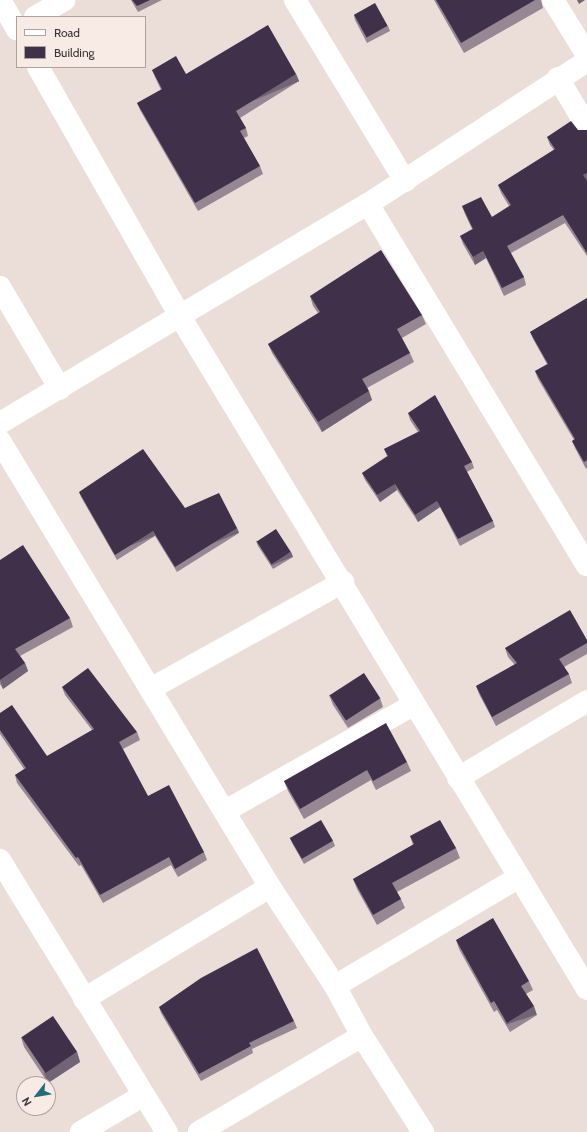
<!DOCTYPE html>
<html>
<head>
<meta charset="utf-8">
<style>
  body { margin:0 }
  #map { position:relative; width:587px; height:1132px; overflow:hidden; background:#ebded9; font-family:Cabin,sans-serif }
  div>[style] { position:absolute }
  .street>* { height:22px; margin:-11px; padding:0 11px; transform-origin:11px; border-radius:11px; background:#fff }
  .wall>* { inset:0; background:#968792 }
  .shaded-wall>* { inset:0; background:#736475; transform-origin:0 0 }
  .building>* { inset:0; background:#40304a; transform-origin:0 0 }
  span { translate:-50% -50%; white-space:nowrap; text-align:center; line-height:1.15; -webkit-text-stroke:4px #f8ebe6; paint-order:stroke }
  .legend { position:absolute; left:16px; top:16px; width:130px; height:52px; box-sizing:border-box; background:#f8ebe6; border:1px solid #aca29e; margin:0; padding:5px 7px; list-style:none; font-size:12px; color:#393432 }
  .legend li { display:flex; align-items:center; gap:8px; height:20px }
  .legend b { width:20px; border:1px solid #aca29e }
  .north { position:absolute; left:16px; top:1076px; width:40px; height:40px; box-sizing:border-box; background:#f8ebe6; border:1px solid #aca29e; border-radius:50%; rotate:239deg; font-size:11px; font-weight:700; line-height:16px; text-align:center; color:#393432 }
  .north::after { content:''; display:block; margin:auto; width:14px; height:18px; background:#266c7a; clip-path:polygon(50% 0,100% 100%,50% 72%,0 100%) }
</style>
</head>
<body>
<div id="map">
  <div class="street">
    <i style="left:0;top:0;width:34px;rotate:60deg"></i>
    <i style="left:295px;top:0;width:212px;rotate:58.7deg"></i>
    <i style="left:553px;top:0;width:65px;rotate:58.3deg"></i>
    <i style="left:35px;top:17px;width:34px;rotate:-30deg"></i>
    <i style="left:38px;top:67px;width:289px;rotate:60.3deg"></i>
    <i style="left:181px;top:318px;width:784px;rotate:58.82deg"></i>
    <i style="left:558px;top:78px;width:57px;rotate:59.4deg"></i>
    <i style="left:368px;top:204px;width:422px;rotate:58.8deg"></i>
    <i style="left:0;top:287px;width:118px;rotate:59.5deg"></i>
    <i style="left:0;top:423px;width:428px;rotate:-30.8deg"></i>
    <i style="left:368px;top:204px;width:262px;rotate:-33.1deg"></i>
    <i style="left:0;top:441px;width:521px;rotate:58.81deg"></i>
    <i style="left:270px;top:887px;width:118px;rotate:56.7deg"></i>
    <i style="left:335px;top:986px;width:57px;rotate:61.6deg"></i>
    <i style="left:362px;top:1036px;width:114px;rotate:57.6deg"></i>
    <i style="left:150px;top:689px;width:221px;rotate:-29deg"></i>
    <i style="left:458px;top:778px;width:150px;rotate:-30.8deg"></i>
    <i style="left:225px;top:811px;width:216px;rotate:-29.4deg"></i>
    <i style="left:0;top:860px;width:319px;rotate:58.5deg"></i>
    <i style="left:335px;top:986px;width:214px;rotate:-30.6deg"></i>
    <i style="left:84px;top:999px;width:217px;rotate:-31.1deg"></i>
    <i style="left:81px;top:1132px;width:71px;rotate:-30.5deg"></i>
    <i style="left:199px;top:1132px;width:189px;rotate:-30.5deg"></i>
  </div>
  <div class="wall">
    <i style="clip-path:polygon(131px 0,162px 0,138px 12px)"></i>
    <i style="clip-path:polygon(434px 0,541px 0,543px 8px,464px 53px)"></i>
    <i style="clip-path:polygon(354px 15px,388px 26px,390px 31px,367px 43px,355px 20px)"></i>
    <i style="clip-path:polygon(152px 70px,186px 74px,296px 74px,299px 81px,240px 118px,246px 128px,248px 136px,244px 138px,260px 166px,263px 174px,198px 211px,140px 110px,137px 103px,161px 90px,155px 77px)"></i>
    <i style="clip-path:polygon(578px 130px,587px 130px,587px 256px,565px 223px,511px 253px,524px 277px,526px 285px,504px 296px,486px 258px,475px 265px,463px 244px,460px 236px,472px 229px,465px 214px,462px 206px,492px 217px,509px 206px,501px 193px,498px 185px,554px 150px,550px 145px,547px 137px)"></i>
    <i style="clip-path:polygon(310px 296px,422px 315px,426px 324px,402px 338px,410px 353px,414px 362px,367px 388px,372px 400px,322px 432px,272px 353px,268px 344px,318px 313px,313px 306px)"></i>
    <i style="clip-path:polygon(587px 298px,587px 468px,586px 469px,575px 448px,572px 441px,574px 440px,538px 379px,535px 371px,547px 364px,533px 339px,530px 332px)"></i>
    <i style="clip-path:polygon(408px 413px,472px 462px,474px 468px,467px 472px,493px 521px,495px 527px,460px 546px,440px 507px,418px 522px,397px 490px,380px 502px,365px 480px,362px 473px,387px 456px,384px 449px,418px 432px,410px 420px)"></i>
    <i style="clip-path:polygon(79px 492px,185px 508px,237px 528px,239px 533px,177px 572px,155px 536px,117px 560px,81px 497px)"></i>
    <i style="clip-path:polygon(256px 541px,291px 552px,293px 557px,273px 569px,258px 546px)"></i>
    <i style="clip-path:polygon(0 560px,70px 618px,73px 627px,20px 656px,25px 663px,28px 671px,3px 689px,0 684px)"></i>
    <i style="clip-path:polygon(587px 640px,587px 654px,564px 667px,569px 674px,572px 683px,496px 726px,479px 694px,476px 686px,515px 665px,508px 657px,505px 648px)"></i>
    <i style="clip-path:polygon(62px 687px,137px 732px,140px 740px,123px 749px,148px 796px,204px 852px,207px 860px,178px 877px,171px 865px,103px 903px,81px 865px,79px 866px,17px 783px,15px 775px,24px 769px,0 734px,0 713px,47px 756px,92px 730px,65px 695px)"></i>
    <i style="clip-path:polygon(329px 695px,380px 698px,383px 707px,348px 728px,333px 705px)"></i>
    <i style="clip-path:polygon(407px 762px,411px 771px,376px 790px,371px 780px,304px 819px,288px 791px,284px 781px)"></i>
    <i style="clip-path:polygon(410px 836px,456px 848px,460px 858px,397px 892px,401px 899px,405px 908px,377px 925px,357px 889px,353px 879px,413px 845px)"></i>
    <i style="clip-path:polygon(290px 838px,333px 841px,335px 846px,304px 864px,292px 843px)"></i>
    <i style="clip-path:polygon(456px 940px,529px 981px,533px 990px,526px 994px,537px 1015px,510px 1032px,497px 1010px,494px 1012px,459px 949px)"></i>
    <i style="clip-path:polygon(159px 1007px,294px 1021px,297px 1028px,252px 1049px,253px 1053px,201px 1081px,161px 1013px)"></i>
    <i style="clip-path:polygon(21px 1037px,77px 1052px,80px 1062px,48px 1083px,24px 1047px)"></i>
  </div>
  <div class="shaded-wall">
    <i style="clip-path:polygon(577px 0,585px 0,579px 4px)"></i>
    <i style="left:296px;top:74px;width:8px;height:70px;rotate:67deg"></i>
    <i style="clip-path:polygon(587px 173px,587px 182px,583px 175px)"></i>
    <i style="clip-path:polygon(483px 251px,486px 258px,475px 265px,473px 257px)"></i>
    <i style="clip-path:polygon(369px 391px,372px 400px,322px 432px,318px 422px)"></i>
    <i style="clip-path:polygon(395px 484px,397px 490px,380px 502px,377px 495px)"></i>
    <i style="clip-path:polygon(437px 501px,440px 507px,418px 522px,415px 515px)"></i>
    <i style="left:237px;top:528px;width:5px;height:73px;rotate:68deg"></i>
    <i style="left:153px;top:531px;width:5px;height:45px;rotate:68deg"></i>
    <i style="left:291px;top:552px;width:5px;height:23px;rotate:68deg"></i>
    <i style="clip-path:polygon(25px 663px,28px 671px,3px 689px,0 680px)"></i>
    <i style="left:534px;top:1006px;width:9px;height:32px;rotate:72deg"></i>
    <i style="clip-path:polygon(77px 1052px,80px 1062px,48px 1083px,44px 1073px)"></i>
  </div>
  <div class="building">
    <i style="clip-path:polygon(132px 0,150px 0,137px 6px)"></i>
    <i style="clip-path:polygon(436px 0,535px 0,461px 43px)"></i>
    <i style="left:375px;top:3px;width:26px;height:24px;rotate:61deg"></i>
    <i style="clip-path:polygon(268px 25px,296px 74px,236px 111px,246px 128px,240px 131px,260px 166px,195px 203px,137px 103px,162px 89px,152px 70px,176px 56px,186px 74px)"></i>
    <i style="clip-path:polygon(571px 121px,578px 130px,587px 130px,587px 173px,583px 175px,587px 181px,587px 253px,563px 215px,507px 246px,524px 277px,502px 288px,483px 251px,473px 257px,460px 236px,473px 229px,462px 206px,481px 197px,492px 217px,511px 205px,498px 185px,555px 149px,547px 137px)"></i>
    <i style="clip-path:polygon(381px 250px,422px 315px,397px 329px,410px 353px,362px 379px,369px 391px,318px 422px,268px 344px,320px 312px,310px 296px)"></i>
    <i style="clip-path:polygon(587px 298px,587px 460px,584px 462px,572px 441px,575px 439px,535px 371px,548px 364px,530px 332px)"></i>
    <i style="clip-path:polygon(435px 395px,472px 462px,464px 466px,493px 521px,458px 539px,437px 501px,415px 515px,395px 484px,377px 495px,362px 473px,388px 456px,384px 449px,420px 431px,408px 413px)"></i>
    <i style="clip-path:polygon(143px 449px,185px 508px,219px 493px,237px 528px,175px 567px,153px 531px,115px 555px,79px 492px)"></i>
    <i style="left:276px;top:529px;width:27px;height:23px;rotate:57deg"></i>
    <i style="clip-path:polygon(23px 545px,70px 618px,15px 649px,25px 663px,0 680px,0 560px)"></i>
    <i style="clip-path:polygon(570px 610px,587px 640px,587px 643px,559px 659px,569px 674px,492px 717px,476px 686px,517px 663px,505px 648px)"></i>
    <i style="clip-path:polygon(88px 668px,137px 732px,119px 742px,148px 796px,169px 785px,204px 852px,175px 869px,169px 857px,100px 895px,78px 857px,76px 858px,15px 775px,26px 768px,0 730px,0 713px,12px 705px,47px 756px,94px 729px,62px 687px)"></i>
    <i style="left:364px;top:673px;width:30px;height:41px;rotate:57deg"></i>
    <i style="clip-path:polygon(386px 723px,407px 762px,373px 781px,367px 770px,300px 809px,284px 781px)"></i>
    <i style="left:321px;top:820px;width:24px;height:36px;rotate:60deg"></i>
    <i style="clip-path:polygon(440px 820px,456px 848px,392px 883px,401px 899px,373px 915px,353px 879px,414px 844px,410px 836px)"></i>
    <i style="clip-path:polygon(493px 918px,529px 981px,521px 986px,534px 1006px,507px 1023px,494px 1001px,491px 1003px,456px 940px)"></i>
    <i style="clip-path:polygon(257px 948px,294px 1021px,249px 1043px,251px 1046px,199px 1074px,159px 1007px,201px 978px)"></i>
    <i style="left:53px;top:1016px;width:43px;height:38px;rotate:56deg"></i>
  </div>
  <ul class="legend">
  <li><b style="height:5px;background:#fff"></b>Road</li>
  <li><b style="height:11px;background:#40304a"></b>Building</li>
  </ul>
  <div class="north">N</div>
</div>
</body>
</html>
